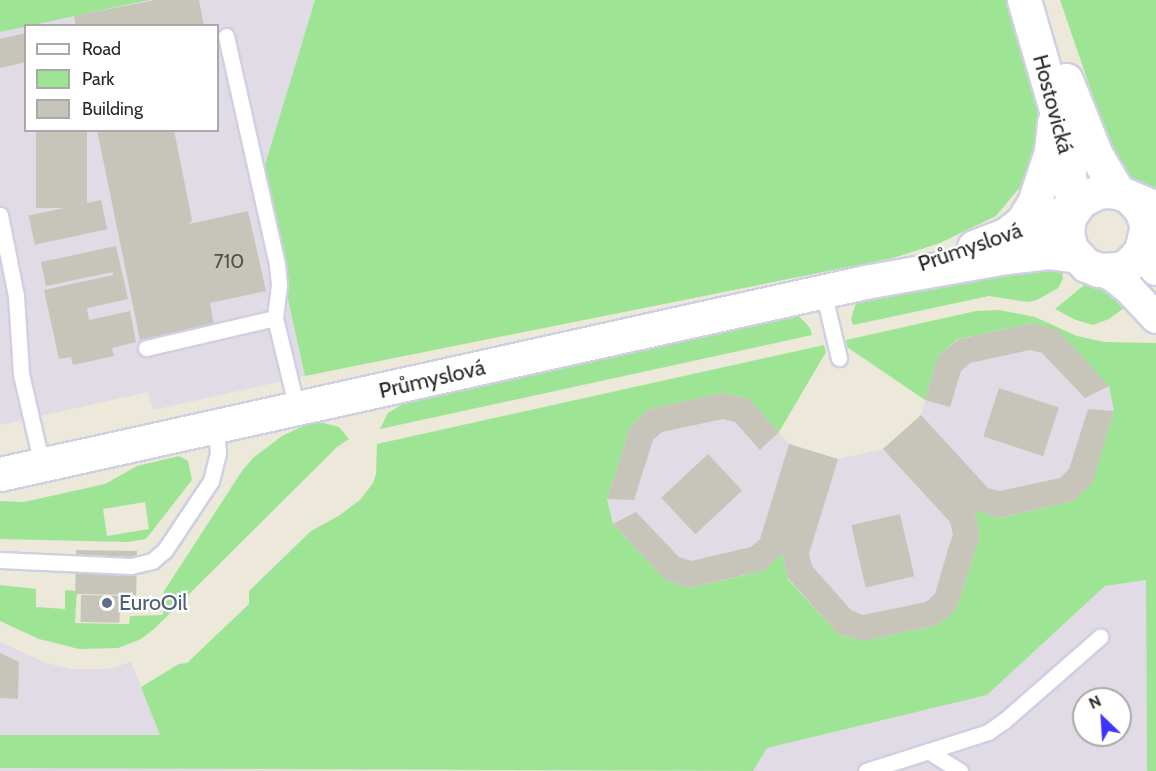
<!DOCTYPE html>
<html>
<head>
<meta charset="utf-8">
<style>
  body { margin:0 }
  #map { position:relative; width:1156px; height:771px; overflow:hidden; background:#ece8da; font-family:Cabin,sans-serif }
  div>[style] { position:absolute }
  .industrial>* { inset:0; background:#e0dbe4 }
  .green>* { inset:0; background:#9de594 }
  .building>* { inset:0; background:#c7c5ba; transform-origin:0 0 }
  .roads { filter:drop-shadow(2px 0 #d0cfe3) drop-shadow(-2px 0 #d0cfe3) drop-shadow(0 2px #d0cfe3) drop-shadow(0 -2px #d0cfe3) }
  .service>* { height:15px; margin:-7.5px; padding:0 7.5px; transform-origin:7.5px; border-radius:7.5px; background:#fff }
  .minor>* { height:30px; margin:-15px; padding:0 15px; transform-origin:15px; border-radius:15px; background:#fff }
  .tertiary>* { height:33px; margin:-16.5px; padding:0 16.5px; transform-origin:16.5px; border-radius:16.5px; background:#fff }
  .secondary>* { height:33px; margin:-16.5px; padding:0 16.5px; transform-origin:16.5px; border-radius:16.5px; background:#fff }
  .dots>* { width:16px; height:16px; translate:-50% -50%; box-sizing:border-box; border:3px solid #fff; border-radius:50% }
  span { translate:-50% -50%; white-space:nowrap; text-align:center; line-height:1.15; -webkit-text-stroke:4.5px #fff; paint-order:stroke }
  .number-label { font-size:20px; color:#50504d }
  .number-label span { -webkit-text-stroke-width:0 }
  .street-label { font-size:22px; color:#292929 }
  .service-label { font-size:22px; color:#4e5e75 }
  .left { translate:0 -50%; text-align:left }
  .legend { position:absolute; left:24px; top:24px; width:195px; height:108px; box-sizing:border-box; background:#fff; border:2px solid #a9a9a9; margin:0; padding:8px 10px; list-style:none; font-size:18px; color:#292929 }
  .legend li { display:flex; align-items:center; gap:12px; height:30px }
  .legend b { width:30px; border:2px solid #a9a9a9 }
  .north { position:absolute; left:1072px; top:687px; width:60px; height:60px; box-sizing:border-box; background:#fff; border:2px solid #a9a9a9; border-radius:50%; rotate:335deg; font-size:16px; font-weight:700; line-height:24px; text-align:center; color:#292929 }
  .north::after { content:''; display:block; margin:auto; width:21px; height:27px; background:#3d34ff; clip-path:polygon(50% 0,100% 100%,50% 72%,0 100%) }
</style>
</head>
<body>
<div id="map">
  <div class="industrial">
    <i style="clip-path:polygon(149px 0,315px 0,261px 178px,305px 376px,153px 410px,148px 392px,0 425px,0 32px,25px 26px,26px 130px,218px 130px,218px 26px,30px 25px)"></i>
    <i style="clip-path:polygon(1033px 323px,1109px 386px,1114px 411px,1092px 484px,1073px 501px,999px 518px,980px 535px,957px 608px,938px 625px,864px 641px,838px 634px,788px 578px,764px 571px,689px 588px,665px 580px,613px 524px,607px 499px,630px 427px,649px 409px,723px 392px,748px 399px,789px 444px,838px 459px,883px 449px,921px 415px,938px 356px,959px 339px)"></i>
    <i style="clip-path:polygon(evenodd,1146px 580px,1147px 771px,753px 771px,767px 748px,987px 695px,1105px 586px,1146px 580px,1084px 699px,1120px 699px,1120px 735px,1084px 735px,1084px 699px)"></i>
    <i style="clip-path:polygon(0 642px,46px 663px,71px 669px,108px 669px,131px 662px,175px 769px,374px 771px,0 771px)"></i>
  </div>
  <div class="green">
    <i style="clip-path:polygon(0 0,149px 0,0 32px)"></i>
    <i style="clip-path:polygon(315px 0,1007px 0,1040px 94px,1041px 140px,1026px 180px,996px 216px,940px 243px,893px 258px,305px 376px,261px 178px)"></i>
    <i style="clip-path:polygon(1060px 0,1156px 0,1156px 191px,1132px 178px,1113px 155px)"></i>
    <i style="clip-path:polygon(1025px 264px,1062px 268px,1063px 279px,1058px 288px,1037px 300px,1028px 302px,989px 296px,853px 325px,851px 319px,857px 300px)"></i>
    <i style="clip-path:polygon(1089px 281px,1097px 283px,1131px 303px,1109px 319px,1093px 325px,1076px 320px,1055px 309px)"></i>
    <i style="clip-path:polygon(999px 310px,1035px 317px,1077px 336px,1104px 342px,1156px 343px,1156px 771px,1147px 771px,1146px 580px,1105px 586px,987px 695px,767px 748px,753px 771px,0 768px,0 735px,160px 735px,141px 687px,179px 664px,187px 663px,249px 604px,249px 591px,311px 531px,340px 515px,360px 500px,373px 483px,376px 474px,377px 444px,824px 345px,826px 352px,779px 432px,748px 399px,723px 393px,649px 409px,630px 427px,607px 499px,613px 524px,665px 580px,689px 588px,763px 571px,782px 553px,788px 579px,838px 634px,864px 641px,938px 625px,957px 608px,980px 535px,974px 510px,999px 518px,1073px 501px,1091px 484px,1114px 411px,1109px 386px,1033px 323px,958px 339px,938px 356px,925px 400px,847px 347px,846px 340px,976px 311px)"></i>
    <i style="clip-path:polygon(797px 314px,810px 328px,812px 335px,380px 429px,388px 413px,409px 400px)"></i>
    <i style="clip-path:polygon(320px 422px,339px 427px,349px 439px,337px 447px,154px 629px,141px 639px,118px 648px,79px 649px,39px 639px,0 621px,0 585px,36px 589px,36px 607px,65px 609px,65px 590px,77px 591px,75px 623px,129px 624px,130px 616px,163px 615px,164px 591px,242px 471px,253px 458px,282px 436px,303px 426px)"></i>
    <i style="clip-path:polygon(evenodd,179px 456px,188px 461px,192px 480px,146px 539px,127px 542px,0 539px,0 501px,24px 502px,105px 484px,137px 466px,179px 456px,145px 502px,149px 529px,107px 536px,103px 509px,145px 502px)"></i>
  </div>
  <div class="building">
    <i style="clip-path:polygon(155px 0,199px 0,204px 26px,76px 26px,74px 16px)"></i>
    <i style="clip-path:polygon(26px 33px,26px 62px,0 68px,0 39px)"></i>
    <i style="left:36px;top:130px;width:51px;height:78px"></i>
    <i style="clip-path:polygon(97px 130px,174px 130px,192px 220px,189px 224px,248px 211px,266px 291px,210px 303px,214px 325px,140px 340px)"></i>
    <i style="left:101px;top:200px;width:30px;height:74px;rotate:78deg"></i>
    <i style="clip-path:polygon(116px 246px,128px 299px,87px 308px,89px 320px,130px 311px,136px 342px,112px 348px,114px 356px,73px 365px,71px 357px,59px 359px,44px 290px,113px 275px,113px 272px,46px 286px,41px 262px)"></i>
    <i style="clip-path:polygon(1033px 323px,1058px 330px,1109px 386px,1085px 398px,1042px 353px,1030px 350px,970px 363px,961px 371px,950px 407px,925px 400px,938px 356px,959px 339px)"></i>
    <i style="left:999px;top:388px;width:63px;height:51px;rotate:18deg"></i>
    <i style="clip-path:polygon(723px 393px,748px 399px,779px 432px,760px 450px,735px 422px,723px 419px,662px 432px,653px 440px,634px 500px,607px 499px,630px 427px,649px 409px)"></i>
    <i style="clip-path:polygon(1088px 409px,1114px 411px,1092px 484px,1073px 501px,1042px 508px,999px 518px,974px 510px,980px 535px,974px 554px,957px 608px,938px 625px,864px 641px,838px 634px,788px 578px,782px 553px,764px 571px,744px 575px,689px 588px,665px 580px,613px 524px,636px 512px,679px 557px,691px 561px,751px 547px,760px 539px,789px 444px,838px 459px,809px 554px,812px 566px,851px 610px,863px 615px,926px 602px,935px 594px,949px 546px,953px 535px,950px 522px,883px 449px,921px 415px,988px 488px,1000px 491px,1060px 478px,1069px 469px)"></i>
    <i style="left:708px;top:454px;width:50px;height:64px;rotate:47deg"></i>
    <i style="left:900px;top:514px;width:64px;height:50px;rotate:77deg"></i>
    <i style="left:76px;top:550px;width:61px;height:44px;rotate:1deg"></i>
    <i style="left:81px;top:595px;width:39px;height:27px;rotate:1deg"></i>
    <i style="clip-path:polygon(0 653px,19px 662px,18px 699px,0 698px)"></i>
  </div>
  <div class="roads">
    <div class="service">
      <i style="left:226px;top:36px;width:235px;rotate:77.4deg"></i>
      <i style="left:277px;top:265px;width:20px;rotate:84deg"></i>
      <i style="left:279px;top:285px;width:33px;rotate:97deg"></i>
      <i style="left:275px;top:318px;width:94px;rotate:76.4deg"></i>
      <i style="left:0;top:215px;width:83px;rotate:78.8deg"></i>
      <i style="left:16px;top:296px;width:78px;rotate:86.3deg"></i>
      <i style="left:21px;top:374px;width:93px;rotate:77deg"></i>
      <i style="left:823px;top:291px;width:69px;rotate:76.6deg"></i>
      <i style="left:146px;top:348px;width:132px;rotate:-13.1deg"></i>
      <i style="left:0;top:560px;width:131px;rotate:2.6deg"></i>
      <i style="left:131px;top:566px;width:22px;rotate:-13deg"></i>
      <i style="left:152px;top:561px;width:17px;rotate:-40deg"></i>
      <i style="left:165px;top:550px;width:83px;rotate:-56.3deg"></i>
      <i style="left:211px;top:481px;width:29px;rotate:-76deg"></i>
      <i style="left:218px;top:453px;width:26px;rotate:-94deg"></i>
      <i style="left:928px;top:751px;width:38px;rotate:32deg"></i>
      <i style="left:866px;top:771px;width:128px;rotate:-17.7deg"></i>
      <i style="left:988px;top:732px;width:19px;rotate:-35deg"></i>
      <i style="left:1004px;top:721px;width:128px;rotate:-41.2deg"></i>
    </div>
    <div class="minor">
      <i style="left:1140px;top:253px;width:23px;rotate:47deg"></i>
      <i style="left:1099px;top:270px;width:13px;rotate:23deg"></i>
      <i style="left:1111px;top:275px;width:24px;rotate:38deg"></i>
      <i style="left:1130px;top:290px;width:38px;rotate:47deg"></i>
    </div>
    <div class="tertiary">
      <i style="left:1024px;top:0;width:151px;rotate:73.8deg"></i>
      <i style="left:1066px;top:145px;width:64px;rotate:83.8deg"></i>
      <i style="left:1066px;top:80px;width:81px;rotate:68.2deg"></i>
      <i style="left:1096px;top:155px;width:43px;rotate:59.3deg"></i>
      <i style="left:1002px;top:238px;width:27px;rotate:-39deg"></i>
      <i style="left:1023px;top:221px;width:21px;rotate:-59deg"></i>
      <i style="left:1034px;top:203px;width:54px;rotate:-71.6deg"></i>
      <i style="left:1051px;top:152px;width:30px;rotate:-84deg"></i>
    </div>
    <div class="secondary">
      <i style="left:1128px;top:196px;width:17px;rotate:45deg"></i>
      <i style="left:1140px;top:208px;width:18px;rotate:68deg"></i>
      <i style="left:1147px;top:225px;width:27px;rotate:103deg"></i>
      <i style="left:1141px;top:251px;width:19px;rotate:133deg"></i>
      <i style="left:1128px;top:265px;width:10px;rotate:156deg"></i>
      <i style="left:1119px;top:269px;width:20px;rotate:177deg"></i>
      <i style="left:1099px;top:270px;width:14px;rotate:-159deg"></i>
      <i style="left:1086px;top:265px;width:22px;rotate:-133deg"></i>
      <i style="left:1071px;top:249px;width:16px;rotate:-104deg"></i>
      <i style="left:1067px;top:233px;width:16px;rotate:-83deg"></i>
      <i style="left:1069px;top:217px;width:19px;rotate:-55deg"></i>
      <i style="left:1080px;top:201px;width:20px;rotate:-27deg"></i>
      <i style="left:1098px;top:192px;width:10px;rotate:-6deg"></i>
      <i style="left:1108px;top:191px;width:10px;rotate:6deg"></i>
      <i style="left:1118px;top:192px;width:41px;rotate:22.8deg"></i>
      <i style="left:974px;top:247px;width:106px;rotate:-21deg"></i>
      <i style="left:0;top:474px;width:886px;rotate:-12.51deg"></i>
      <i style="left:865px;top:282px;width:143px;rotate:-10.1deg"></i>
      <i style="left:1006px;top:257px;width:43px;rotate:-6.6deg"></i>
      <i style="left:1049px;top:252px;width:27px;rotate:8deg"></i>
    </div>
  </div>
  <div class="dots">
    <i style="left:107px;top:603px;background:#5c6f8a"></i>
  </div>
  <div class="number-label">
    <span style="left:229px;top:261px">710</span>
  </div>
  <div class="street-label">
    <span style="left:1053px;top:104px;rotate:75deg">Hostovická</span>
    <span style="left:970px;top:247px;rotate:-19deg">Průmyslová</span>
    <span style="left:432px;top:379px;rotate:-13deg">Průmyslová</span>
  </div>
  <div class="service-label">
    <span class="left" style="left:119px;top:603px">EuroOil</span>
  </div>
  <ul class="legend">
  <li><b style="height:8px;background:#fff"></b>Road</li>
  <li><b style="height:16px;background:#9de594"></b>Park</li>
  <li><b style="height:16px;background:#c7c5ba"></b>Building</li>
  </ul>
  <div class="north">N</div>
</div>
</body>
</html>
